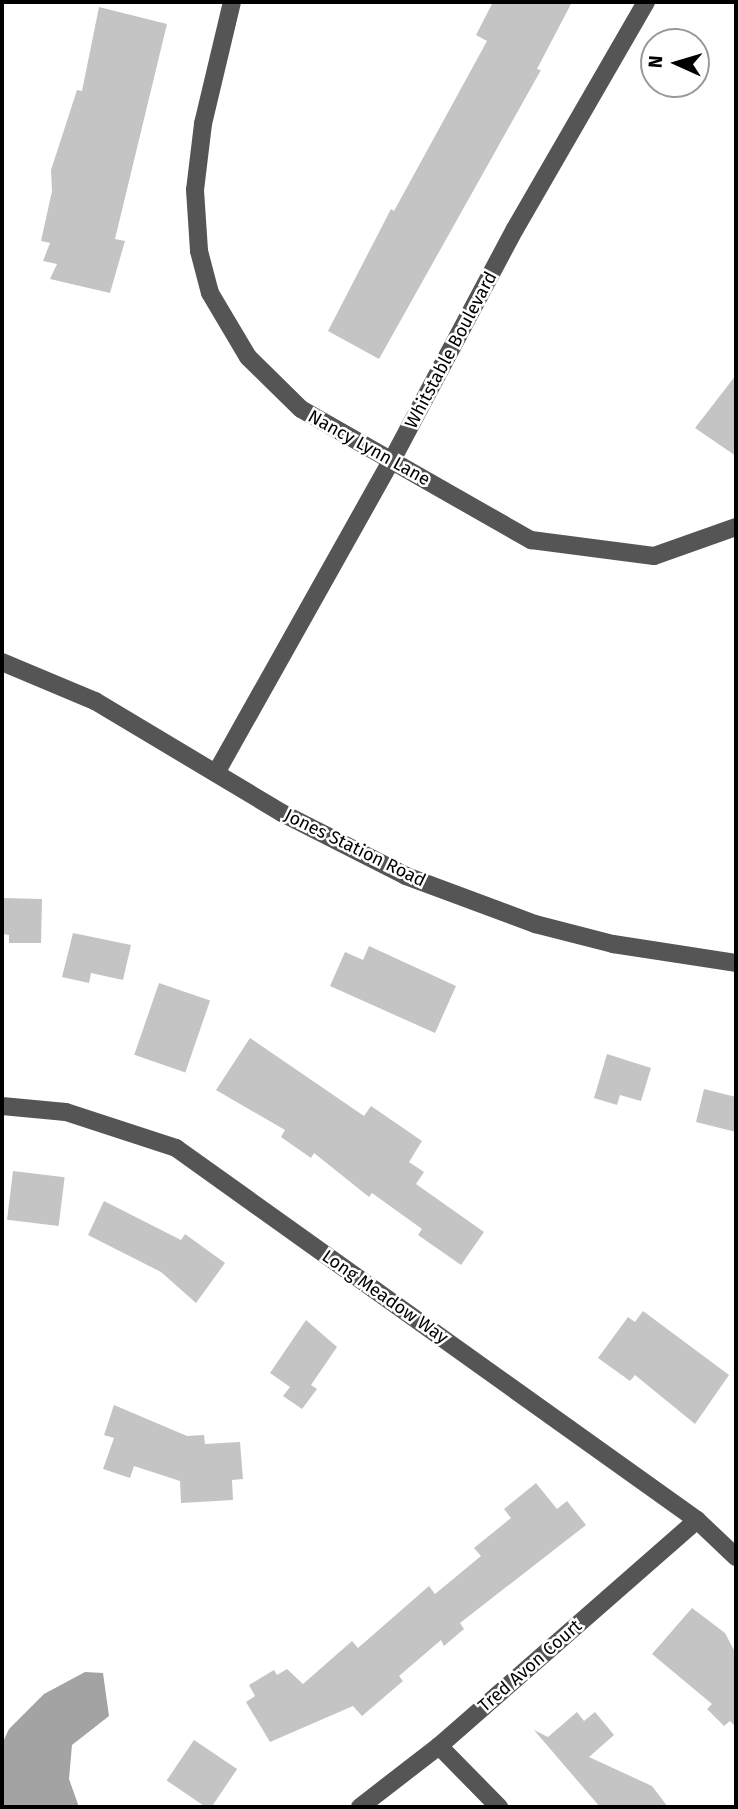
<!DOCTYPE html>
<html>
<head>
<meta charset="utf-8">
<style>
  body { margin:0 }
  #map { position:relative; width:738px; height:1809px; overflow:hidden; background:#fff; font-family:"Fira Sans",sans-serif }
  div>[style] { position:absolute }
  .water>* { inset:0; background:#a3a3a3 }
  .building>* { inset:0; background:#c4c4c4; transform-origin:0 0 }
  .minor>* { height:18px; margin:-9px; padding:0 9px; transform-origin:9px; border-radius:9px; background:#555 }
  span { translate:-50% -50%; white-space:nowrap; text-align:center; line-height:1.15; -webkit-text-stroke:5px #fff; paint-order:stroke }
  .street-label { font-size:18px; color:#000 }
  .frame { position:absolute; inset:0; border:4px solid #000; pointer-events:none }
  .north { position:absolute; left:640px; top:28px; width:70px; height:70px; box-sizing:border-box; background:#fff; border:2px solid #999; border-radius:50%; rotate:274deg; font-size:19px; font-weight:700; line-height:28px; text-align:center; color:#000 }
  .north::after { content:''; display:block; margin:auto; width:24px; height:32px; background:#000; clip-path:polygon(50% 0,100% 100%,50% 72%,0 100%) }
</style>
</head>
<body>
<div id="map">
  <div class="water">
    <i style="clip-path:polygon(85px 1672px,103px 1673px,109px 1716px,72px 1745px,69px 1779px,79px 1807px,2px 1807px,2px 1744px,9px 1729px,44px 1694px)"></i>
  </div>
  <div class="building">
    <i style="clip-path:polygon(493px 2px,572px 2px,537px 69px,541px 70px,379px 359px,328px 331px,391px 209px,394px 211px,487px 41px,476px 35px)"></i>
    <i style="clip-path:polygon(99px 7px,167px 24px,115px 239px,125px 241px,110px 293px,50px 279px,57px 264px,43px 261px,50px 243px,41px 241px,52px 191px,51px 170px,77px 90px,82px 91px)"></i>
    <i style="clip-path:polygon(736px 375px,736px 456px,695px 428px)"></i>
    <i style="clip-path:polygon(2px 898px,42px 899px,41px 943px,9px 943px,9px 935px,2px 934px)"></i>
    <i style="clip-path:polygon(73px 933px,131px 945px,123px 980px,91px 973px,89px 983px,62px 977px)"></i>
    <i style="clip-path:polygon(369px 946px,456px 986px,435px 1033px,330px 986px,345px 952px,363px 960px)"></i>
    <i style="left:159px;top:983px;width:54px;height:76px;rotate:19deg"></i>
    <i style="clip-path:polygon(250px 1038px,364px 1116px,371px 1106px,422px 1141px,409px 1162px,424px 1172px,416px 1184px,484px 1232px,461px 1265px,418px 1235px,422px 1229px,372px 1193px,369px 1197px,314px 1153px,311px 1158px,281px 1137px,285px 1130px,216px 1090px)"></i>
    <i style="clip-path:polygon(607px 1054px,651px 1068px,641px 1101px,620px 1095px,617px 1105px,594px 1098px)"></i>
    <i style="clip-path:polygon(704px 1089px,736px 1097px,736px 1132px,696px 1122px)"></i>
    <i style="left:13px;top:1171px;width:52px;height:49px;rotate:7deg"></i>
    <i style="clip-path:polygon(104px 1201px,181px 1240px,185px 1234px,225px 1263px,196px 1303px,161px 1272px,88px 1235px)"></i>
    <i style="clip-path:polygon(643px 1311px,729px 1375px,695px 1424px,635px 1375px,630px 1381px,598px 1358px,628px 1317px,635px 1322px)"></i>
    <i style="clip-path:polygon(306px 1320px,337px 1347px,311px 1385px,317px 1389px,302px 1409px,283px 1396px,290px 1387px,270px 1373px)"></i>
    <i style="clip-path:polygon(114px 1405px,187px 1436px,204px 1435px,205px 1444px,240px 1442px,243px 1479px,232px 1480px,233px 1500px,181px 1503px,180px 1481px,134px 1466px,130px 1478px,103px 1469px,114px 1438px,104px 1435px)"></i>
    <i style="clip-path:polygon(536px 1483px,557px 1509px,567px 1501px,586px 1525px,460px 1623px,464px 1629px,444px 1646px,441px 1640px,399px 1676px,403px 1681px,362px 1716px,353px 1706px,270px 1742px,246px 1702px,255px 1696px,249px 1685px,274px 1670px,277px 1675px,287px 1669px,303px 1684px,352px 1641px,358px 1648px,429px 1586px,435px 1594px,481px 1556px,474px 1548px,511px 1518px,504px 1509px)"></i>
    <i style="clip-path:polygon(692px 1608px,725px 1633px,736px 1654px,736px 1727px,730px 1721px,724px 1726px,707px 1709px,712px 1704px,652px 1654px)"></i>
    <i style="clip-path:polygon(577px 1712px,584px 1721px,595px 1712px,614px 1735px,589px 1757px,652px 1786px,668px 1807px,600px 1807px,534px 1730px,548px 1737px)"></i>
    <i style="left:194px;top:1740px;width:52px;height:49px;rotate:34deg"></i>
  </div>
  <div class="minor">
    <i style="left:232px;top:2px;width:125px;rotate:103.4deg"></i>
    <i style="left:203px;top:124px;width:66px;rotate:96.9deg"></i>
    <i style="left:195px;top:190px;width:61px;rotate:86.2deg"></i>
    <i style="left:199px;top:251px;width:43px;rotate:75.3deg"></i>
    <i style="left:210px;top:293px;width:74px;rotate:59.3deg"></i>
    <i style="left:248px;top:357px;width:74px;rotate:44.5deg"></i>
    <i style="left:301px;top:409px;width:265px;rotate:29.7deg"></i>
    <i style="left:531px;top:540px;width:124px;rotate:7.4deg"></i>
    <i style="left:654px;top:556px;width:87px;rotate:-19.5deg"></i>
    <i style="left:2px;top:662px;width:101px;rotate:22.8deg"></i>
    <i style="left:95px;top:701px;width:218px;rotate:30.9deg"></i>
    <i style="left:282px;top:813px;width:139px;rotate:26.9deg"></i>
    <i style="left:406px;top:876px;width:138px;rotate:20.4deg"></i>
    <i style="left:535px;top:924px;width:81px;rotate:14.4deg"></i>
    <i style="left:613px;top:944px;width:124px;rotate:8.8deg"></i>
    <i style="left:216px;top:773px;width:359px;rotate:-60.7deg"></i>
    <i style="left:392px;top:460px;width:262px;rotate:-62deg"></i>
    <i style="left:515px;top:229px;width:262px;rotate:-60deg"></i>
    <i style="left:2px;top:1106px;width:64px;rotate:5.4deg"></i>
    <i style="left:66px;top:1112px;width:116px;rotate:18.1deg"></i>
    <i style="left:176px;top:1148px;width:640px;rotate:35.53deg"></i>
    <i style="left:697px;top:1520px;width:54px;rotate:43.5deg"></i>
    <i style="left:439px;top:1746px;width:86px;rotate:45.5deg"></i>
    <i style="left:360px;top:1807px;width:100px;rotate:-37.7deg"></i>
    <i style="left:439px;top:1746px;width:343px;rotate:-41.2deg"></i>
  </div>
  <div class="street-label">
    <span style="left:451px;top:350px;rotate:-62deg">Whitstable Boulevard</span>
    <span style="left:369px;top:448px;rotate:29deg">Nancy Lynn Lane</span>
    <span style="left:355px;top:848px;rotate:26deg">Jones Station Road</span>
    <span style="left:385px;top:1297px;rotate:35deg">Long Meadow Way</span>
    <span style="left:530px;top:1666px;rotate:-41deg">Tred Avon Court</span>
  </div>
  <div class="frame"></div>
  <div class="north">N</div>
</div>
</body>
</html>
